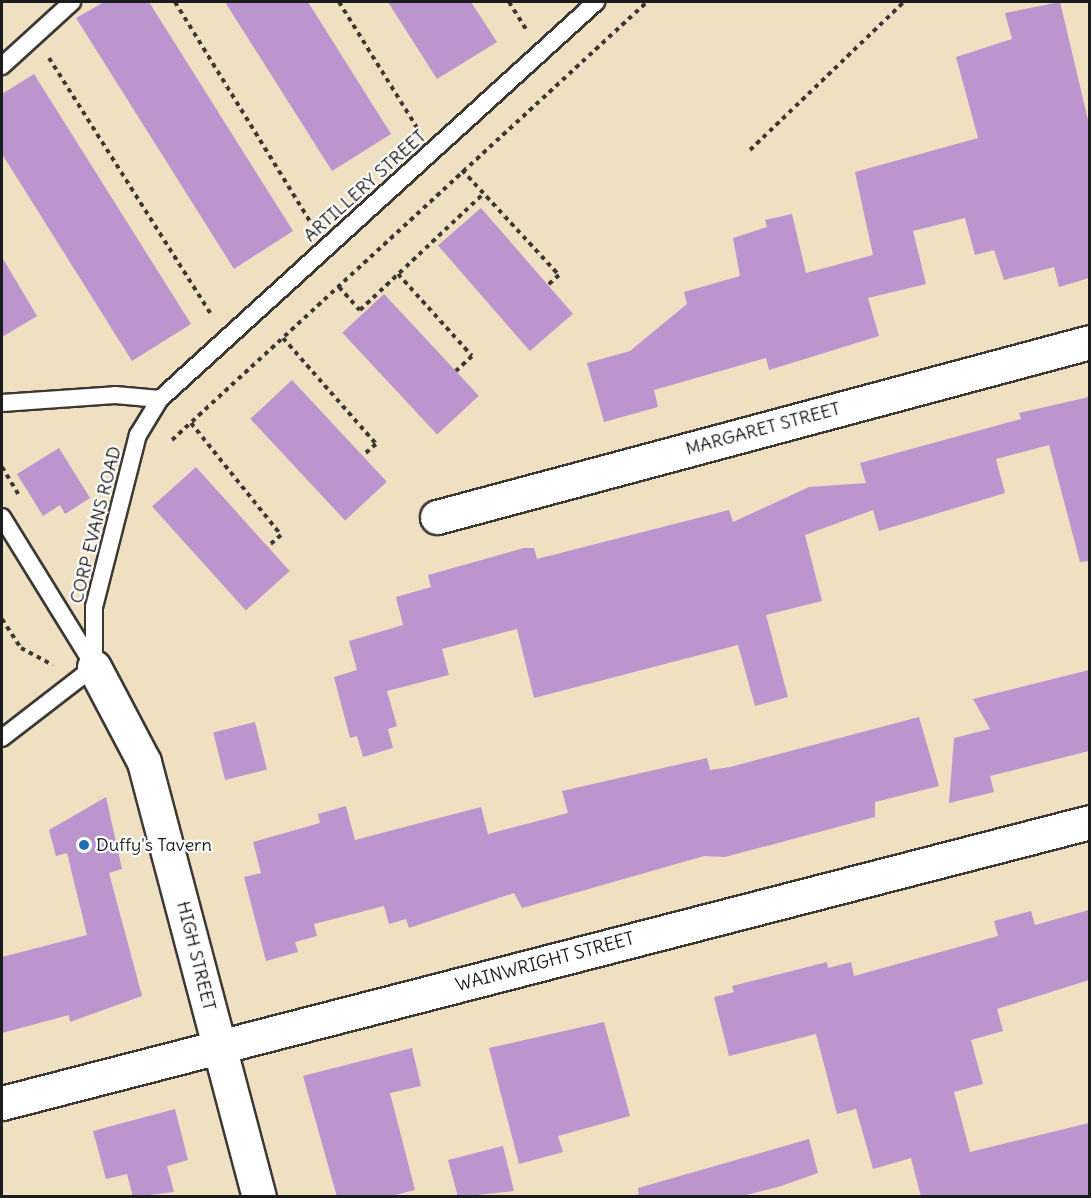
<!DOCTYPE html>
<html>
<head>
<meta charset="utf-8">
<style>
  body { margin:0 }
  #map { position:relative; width:1091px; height:1198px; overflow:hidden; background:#efe0c1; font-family:Delius,sans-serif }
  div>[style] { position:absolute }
  .building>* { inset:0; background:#bc95ce; transform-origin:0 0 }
  .path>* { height:4px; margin-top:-2px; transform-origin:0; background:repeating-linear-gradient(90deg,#3c3935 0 4.5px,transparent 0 9px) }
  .roads { filter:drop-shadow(2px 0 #3c3935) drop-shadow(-2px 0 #3c3935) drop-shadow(0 2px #3c3935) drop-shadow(0 -2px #3c3935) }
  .service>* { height:16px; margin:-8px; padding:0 8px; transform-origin:8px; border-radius:8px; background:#fff }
  .minor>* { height:33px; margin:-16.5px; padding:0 16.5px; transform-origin:16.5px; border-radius:16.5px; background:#fff }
  .dots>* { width:16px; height:16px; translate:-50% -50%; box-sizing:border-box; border:3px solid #fff; border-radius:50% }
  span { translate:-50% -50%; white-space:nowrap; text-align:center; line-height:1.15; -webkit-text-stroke:4.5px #fff; paint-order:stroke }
  .street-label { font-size:18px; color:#1c1c1c }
  .poi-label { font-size:18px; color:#1c1c1c }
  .left { translate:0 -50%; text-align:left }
  .frame { position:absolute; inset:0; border:3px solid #1c1c1c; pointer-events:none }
</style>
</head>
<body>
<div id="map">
  <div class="building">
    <i style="clip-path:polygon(104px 2px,149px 2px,293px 231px,234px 269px,76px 18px)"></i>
    <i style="clip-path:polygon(225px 2px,308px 2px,391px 134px,332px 171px)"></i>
    <i style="clip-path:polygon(388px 2px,471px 2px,497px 42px,437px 79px)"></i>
    <i style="clip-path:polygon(1060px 2px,1089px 124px,1089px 278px,1059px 287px,1054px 267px,1004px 280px,994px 250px,975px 255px,965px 218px,913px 231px,926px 284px,868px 298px,879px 336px,769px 370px,766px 358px,654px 390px,658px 407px,604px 422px,587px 363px,630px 351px,687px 304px,684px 292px,740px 276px,733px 238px,767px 227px,765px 220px,792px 214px,806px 273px,873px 255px,855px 172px,978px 138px,956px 57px,1012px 39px,1005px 13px)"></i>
    <i style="clip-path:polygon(34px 74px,191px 324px,132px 361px,2px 154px,2px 94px)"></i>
    <i style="left:481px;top:208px;width:140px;height:57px;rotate:49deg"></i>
    <i style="clip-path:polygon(2px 257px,37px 316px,2px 337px)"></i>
    <i style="left:384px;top:294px;width:139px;height:57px;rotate:47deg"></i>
    <i style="left:292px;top:380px;width:139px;height:57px;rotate:47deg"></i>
    <i style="clip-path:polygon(1089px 397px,1089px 561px,1080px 562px,1049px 445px,996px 459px,1005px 493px,879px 531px,873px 510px,805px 535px,822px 601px,766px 615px,788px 697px,755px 706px,738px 645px,534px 698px,517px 629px,442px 649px,449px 675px,387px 691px,397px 726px,388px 729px,393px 748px,363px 757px,357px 736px,350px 738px,334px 677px,357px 670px,349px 641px,403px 625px,396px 597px,431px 587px,428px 575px,524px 548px,534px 548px,537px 559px,729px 510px,733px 522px,809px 487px,866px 483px,860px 463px,1021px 419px,1019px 413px)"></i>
    <i style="clip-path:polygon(59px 448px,90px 498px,65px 514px,60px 505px,43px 516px,17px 474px)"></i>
    <i style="left:196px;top:467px;width:140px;height:59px;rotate:48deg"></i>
    <i style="clip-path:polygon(1089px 670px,1089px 751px,990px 776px,994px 792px,949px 803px,954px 738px,990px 729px,973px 699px)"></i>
    <i style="clip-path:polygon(919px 717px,939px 786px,875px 802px,875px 817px,725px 857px,704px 856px,522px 908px,514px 893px,409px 928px,406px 919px,389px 924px,384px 906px,314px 924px,317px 936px,295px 942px,298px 952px,266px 961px,244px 877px,261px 873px,253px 842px,320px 823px,318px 814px,346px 806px,355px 840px,481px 807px,488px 834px,568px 813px,562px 791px,707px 758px,710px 770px,730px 767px)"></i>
    <i style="left:255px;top:722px;width:49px;height:43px;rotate:76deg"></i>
    <i style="clip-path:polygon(106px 797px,122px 869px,109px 873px,142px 996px,70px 1022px,69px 1015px,2px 1033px,2px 957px,87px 935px,67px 853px,56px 856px,49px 830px)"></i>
    <i style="clip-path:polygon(1089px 910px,1089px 980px,997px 1009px,1003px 1031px,971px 1040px,983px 1084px,954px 1092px,970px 1152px,1089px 1123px,1089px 1197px,921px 1197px,911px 1158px,873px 1169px,856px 1109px,837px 1114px,816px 1034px,729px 1056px,714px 997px,734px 992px,732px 986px,827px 962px,828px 968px,851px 962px,854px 976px,998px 936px,994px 921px,1031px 911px,1035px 925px)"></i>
    <i style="clip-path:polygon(604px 1022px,630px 1116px,558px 1136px,563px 1152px,519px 1164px,489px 1048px)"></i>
    <i style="clip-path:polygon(412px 1048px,421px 1086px,390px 1093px,415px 1190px,388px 1197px,337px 1197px,303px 1076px)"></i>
    <i style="clip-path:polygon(175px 1109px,188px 1160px,167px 1166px,174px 1192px,133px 1197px,127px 1174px,106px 1179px,93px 1131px)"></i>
    <i style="clip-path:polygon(809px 1139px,818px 1173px,778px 1187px,738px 1197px,639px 1197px,638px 1188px)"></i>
    <i style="clip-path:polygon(503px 1146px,514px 1191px,458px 1197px,448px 1160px)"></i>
  </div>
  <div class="path">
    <i style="left:175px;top:2px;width:263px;rotate:58.4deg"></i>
    <i style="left:339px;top:2px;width:148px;rotate:58.2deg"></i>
    <i style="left:509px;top:2px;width:32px;rotate:58deg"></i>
    <i style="left:49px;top:58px;width:305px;rotate:57.7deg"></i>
    <i style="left:750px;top:150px;width:214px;rotate:-43.9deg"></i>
    <i style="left:462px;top:170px;width:143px;rotate:47.3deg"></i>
    <i style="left:559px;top:275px;width:15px;rotate:138deg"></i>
    <i style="left:398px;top:274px;width:110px;rotate:47.9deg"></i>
    <i style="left:472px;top:356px;width:22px;rotate:137deg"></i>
    <i style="left:339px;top:287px;width:31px;rotate:48deg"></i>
    <i style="left:360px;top:310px;width:170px;rotate:-43.3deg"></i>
    <i style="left:283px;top:338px;width:141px;rotate:48.7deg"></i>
    <i style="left:376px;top:444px;width:18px;rotate:139deg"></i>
    <i style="left:191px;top:423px;width:144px;rotate:51.2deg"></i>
    <i style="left:281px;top:535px;width:18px;rotate:139deg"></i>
    <i style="left:172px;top:440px;width:646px;rotate:-42.68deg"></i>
    <i style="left:2px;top:467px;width:33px;rotate:59deg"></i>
    <i style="left:2px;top:619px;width:35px;rotate:57deg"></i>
    <i style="left:21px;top:648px;width:36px;rotate:28deg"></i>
  </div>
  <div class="roads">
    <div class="service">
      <i style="left:2px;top:66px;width:95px;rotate:-42.4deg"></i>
      <i style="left:2px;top:403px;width:113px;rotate:-4deg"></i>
      <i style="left:115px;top:395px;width:45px;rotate:5.1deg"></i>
      <i style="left:2px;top:517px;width:169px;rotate:58.3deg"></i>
      <i style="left:94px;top:667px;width:60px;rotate:-90deg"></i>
      <i style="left:94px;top:607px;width:178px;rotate:-75.7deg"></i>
      <i style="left:138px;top:435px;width:42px;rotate:-58.6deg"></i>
      <i style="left:160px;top:399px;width:590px;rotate:-42.32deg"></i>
      <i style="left:2px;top:738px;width:116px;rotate:-37.7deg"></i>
    </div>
    <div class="minor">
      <i style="left:437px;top:517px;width:676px;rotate:-15deg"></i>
      <i style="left:94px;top:667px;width:107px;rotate:62.2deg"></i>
      <i style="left:144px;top:762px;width:449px;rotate:75.2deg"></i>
      <i style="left:2px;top:1103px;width:1124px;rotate:-14.48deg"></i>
    </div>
  </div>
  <div class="dots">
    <i style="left:84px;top:845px;background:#1f6fb2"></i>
  </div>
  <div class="street-label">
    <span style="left:365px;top:186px;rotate:-42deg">ARTILLERY STREET</span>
    <span style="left:763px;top:429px;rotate:-15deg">MARGARET STREET</span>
    <span style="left:96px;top:525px;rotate:-76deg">CORP EVANS ROAD</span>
    <span style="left:196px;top:956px;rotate:76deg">HIGH STREET</span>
    <span style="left:545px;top:962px;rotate:-15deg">WAINWRIGHT STREET</span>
  </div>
  <div class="poi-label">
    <span class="left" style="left:96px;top:845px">Duffy's Tavern</span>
  </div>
  <div class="frame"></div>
</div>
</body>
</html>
